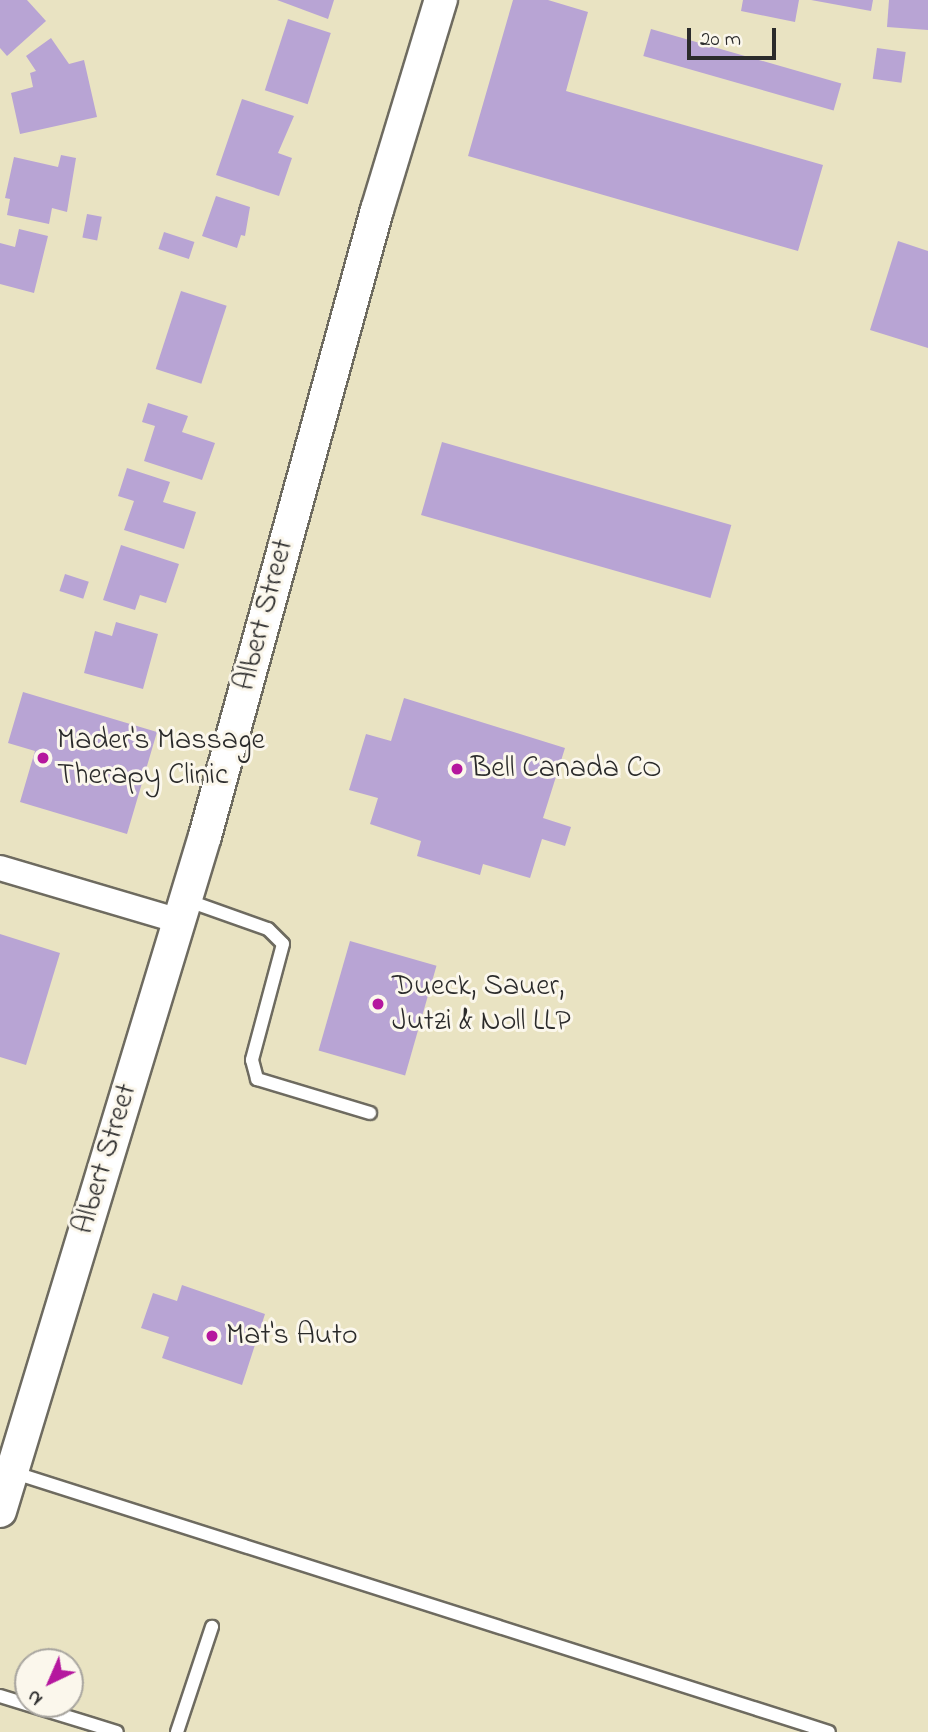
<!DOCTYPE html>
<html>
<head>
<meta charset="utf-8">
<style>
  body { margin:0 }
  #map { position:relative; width:928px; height:1732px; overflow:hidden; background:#e9e3c2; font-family:"Indie Flower",sans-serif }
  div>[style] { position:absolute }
  .building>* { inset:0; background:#b8a4d4; transform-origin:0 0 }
  .roads { filter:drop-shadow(2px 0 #6e6b60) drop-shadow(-2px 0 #6e6b60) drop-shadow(0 2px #6e6b60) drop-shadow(0 -2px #6e6b60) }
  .service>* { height:12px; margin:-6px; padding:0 6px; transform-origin:6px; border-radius:6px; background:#fff }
  .minor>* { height:24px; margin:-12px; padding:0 12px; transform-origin:12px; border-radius:12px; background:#fff }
  .tertiary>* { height:32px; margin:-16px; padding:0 16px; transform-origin:16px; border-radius:16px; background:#fff }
  .dots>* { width:19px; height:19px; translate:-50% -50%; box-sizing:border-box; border:4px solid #fbf7ec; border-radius:50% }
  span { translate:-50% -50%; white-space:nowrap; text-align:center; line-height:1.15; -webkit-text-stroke:6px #fbf7ec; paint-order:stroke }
  .street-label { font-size:30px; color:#2b2b2b }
  .poi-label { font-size:30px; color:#2b2b2b }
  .left { translate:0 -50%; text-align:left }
  .north { position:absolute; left:14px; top:1648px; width:70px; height:70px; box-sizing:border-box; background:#fbf7ec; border:2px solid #a8a59f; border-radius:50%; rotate:224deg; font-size:19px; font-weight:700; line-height:28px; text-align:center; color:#2b2b2b }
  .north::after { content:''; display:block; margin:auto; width:24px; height:32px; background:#b5179e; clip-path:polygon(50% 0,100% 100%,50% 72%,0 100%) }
  .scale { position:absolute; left:687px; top:28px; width:89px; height:32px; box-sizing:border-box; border:4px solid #2b2b2b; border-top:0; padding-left:9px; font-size:21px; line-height:24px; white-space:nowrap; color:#2b2b2b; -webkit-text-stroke:5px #fbf7ec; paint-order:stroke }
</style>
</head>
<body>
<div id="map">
  <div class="building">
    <i style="clip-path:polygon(0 0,27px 0,46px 21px,7px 56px,0 48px)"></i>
    <i style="clip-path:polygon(277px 0,334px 0,328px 19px)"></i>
    <i style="clip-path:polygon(513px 0,548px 0,588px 12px,566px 91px,823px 165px,798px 251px,468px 156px)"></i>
    <i style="clip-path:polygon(743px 0,799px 0,795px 22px,741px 11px)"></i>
    <i style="clip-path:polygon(811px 0,873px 0,871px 11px)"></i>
    <i style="clip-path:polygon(889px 0,928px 0,928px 30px,887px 27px)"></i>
    <i style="left:288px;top:19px;width:45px;height:75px;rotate:18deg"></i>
    <i style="left:651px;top:29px;width:198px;height:28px;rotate:16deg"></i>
    <i style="clip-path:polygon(51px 38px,69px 64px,84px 60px,97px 117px,20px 134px,11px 93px,33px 87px,30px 73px,36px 71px,26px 56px)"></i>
    <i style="left:877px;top:48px;width:29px;height:31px;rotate:8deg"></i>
    <i style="clip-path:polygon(242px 99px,294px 116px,278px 153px,292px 158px,279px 196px,216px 175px)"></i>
    <i style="clip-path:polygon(61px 155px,76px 158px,67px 212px,52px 208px,49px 224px,7px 215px,10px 199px,5px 198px,14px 157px,58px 167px)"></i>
    <i style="clip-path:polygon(216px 196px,250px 207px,245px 236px,241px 235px,237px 248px,202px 236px)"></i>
    <i style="left:87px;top:214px;width:15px;height:24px;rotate:11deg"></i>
    <i style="clip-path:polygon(19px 229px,48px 236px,34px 293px,0 284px,0 243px,15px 247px)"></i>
    <i style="left:164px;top:232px;width:32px;height:18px;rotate:18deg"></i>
    <i style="clip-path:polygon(898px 241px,928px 251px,928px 348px,870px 330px)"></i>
    <i style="left:181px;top:291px;width:48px;height:82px;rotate:18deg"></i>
    <i style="clip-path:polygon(148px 403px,188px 416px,182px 432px,215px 443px,202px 480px,144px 461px,155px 426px,142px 422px)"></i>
    <i style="left:442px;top:442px;width:301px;height:76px;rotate:16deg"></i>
    <i style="clip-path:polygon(127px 468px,170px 482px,163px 502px,196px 512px,184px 549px,124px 530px,134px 501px,118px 496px)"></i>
    <i style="clip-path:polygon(121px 545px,179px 564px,166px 603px,140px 595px,135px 610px,103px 600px)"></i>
    <i style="left:65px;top:574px;width:25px;height:18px;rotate:18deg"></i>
    <i style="clip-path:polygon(116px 622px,158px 634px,143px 689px,84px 673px,95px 631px,112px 636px)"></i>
    <i style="clip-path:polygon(23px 692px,157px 732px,127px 834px,20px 802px,35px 751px,8px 743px)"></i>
    <i style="clip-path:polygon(404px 698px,565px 748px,543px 818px,571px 827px,565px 846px,542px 839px,530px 878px,483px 864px,480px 875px,417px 856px,421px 841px,370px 824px,378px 798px,349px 790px,366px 734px,391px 741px)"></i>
    <i style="clip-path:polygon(0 934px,60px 953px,26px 1065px,0 1057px)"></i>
    <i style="left:350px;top:941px;width:90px;height:114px;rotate:16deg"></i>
    <i style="clip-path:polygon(182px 1285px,265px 1314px,242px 1385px,162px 1358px,169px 1337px,141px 1328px,153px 1293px,177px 1301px)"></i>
  </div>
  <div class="roads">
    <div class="service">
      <i style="left:186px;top:900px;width:87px;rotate:19.5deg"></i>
      <i style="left:268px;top:929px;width:21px;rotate:45deg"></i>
      <i style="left:283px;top:944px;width:120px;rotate:105deg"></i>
      <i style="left:252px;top:1060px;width:20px;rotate:75deg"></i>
      <i style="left:257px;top:1079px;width:118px;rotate:16.7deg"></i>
      <i style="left:12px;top:1472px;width:857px;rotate:17.65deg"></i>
      <i style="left:0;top:1696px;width:122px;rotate:17.1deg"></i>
      <i style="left:177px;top:1732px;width:111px;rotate:-71.6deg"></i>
    </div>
    <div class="minor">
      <i style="left:0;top:868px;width:187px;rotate:16.5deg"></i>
    </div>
    <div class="tertiary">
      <i style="left:0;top:1511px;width:705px;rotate:-73.11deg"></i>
      <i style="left:205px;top:836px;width:649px;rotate:-74.64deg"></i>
      <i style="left:377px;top:210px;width:220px;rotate:-73.1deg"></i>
    </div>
  </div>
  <div class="dots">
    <i style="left:43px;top:758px;background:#b5179e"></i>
    <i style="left:457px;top:769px;background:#b5179e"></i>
    <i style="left:378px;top:1004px;background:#b5179e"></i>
    <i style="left:212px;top:1336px;background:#b5179e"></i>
  </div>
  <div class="street-label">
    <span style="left:265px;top:615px;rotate:-75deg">Albert Street</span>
    <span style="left:106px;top:1159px;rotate:-73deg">Albert Street</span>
  </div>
  <div class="poi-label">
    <span class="left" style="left:57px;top:758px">Mader's Massage<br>Therapy Clinic</span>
    <span class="left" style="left:471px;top:769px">Bell Canada CO</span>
    <span class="left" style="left:392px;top:1004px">Dueck, Sauer,<br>Jutzi &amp; Noll LLP</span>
    <span class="left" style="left:226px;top:1336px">Mat's Auto</span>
  </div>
  <div class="north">N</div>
  <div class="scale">20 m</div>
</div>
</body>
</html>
